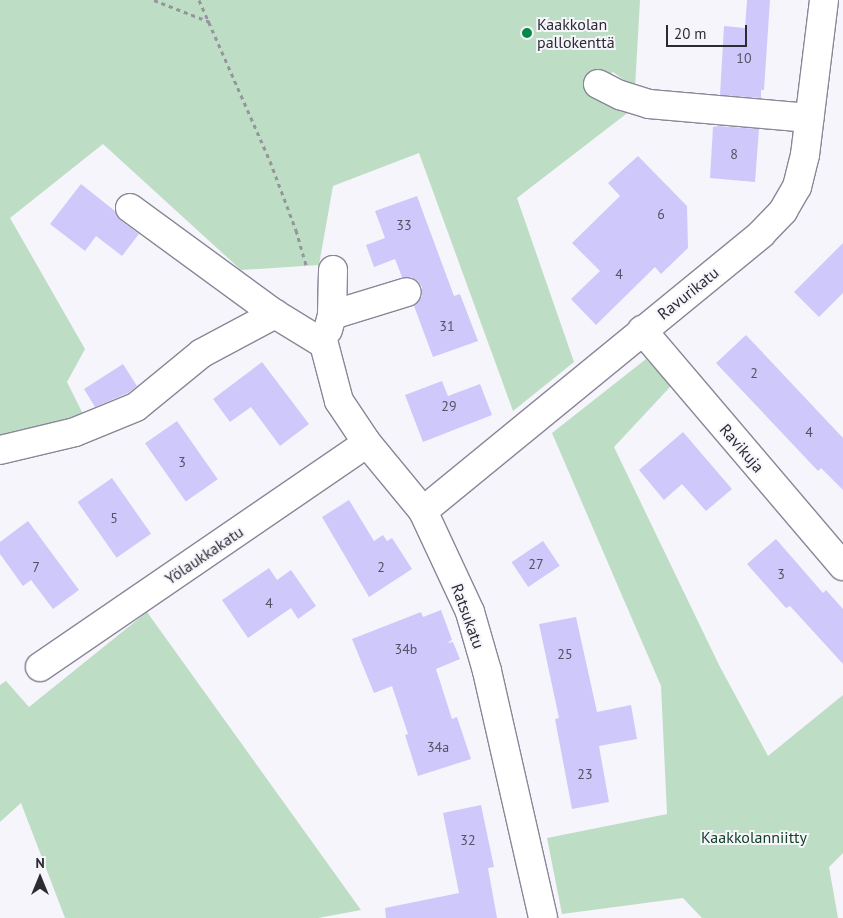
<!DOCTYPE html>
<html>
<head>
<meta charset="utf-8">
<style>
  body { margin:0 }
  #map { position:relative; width:843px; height:918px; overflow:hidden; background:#f6f5fc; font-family:"PT Sans",sans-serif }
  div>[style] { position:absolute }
  .green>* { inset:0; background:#beddc5 }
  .building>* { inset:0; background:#cec9fa; transform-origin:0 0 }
  .path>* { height:3px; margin-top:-1.5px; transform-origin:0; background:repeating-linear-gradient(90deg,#96959c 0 4px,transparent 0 8px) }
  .roads { filter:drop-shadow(1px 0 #898797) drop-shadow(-1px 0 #898797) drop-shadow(0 1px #898797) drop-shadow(0 -1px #898797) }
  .minor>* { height:28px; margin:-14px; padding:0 14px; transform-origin:14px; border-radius:14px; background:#fff }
  .dots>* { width:14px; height:14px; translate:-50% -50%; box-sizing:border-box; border:2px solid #f6f5fc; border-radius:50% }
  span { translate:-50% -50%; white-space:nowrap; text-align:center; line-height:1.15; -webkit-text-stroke:4px #f6f5fc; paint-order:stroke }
  .number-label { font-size:14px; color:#545264 }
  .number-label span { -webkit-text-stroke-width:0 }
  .poi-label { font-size:16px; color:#2c2b32 }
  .left { translate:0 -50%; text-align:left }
  .street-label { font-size:16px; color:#2c2b32 }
  .park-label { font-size:16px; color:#0f4323 }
  .north { position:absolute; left:15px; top:853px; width:50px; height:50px; -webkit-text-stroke:4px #f6f5fc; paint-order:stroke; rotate:0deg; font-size:14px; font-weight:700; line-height:20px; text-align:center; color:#2c2b32 }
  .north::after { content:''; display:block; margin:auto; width:18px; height:22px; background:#2c2b32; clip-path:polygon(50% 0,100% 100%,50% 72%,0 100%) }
  .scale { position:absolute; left:666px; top:25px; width:81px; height:22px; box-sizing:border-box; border:2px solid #2c2b32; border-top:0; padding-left:6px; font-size:15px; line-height:18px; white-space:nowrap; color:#2c2b32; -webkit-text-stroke:4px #f6f5fc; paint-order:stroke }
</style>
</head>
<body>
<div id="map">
  <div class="green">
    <i style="clip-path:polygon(0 0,640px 0,635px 88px,613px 72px,598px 84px,630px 111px,517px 198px,574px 362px,513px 411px,419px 153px,333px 186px,319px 265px,241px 270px,103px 144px,10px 218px,85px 349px,67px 382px,83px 414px,67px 423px,0 441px)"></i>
    <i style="clip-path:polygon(646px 359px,671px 386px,614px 447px,719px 665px,768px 756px,843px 695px,843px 853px,829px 867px,838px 918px,702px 918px,683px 898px,562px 914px,547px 838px,667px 814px,661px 686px,552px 433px)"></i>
    <i style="clip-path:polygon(147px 612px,361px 910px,318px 918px,65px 918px,21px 803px,0 822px,0 685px,6px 681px,29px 707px)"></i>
  </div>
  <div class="building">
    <i style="clip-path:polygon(747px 0,770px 0,764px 90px,761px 90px,761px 98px,720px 95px,724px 26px,745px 28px)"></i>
    <i style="clip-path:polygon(718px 126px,759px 129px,755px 182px,710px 178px,713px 127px)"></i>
    <i style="clip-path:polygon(638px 156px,687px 206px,688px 248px,661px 274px,655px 267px,596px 325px,571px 299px,600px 271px,572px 243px,620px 196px,608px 183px)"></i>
    <i style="clip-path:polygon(81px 184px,115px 211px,120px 220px,139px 234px,122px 256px,96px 236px,85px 251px,50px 224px)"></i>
    <i style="clip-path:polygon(417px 196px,454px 296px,460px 294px,478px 341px,433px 357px,414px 306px,422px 296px,422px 287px,418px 281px,411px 277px,402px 277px,395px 259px,374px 267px,366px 245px,385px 238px,375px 211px)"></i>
    <i style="clip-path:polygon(843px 243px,843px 293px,819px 317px,794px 292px)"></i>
    <i style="clip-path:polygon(746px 335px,843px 438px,843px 490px,821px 468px,818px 471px,716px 363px)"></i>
    <i style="clip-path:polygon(262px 362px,309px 424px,280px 446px,251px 407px,230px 422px,213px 399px)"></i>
    <i style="clip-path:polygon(123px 364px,137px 386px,128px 393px,95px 407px,84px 389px)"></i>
    <i style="clip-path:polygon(442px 381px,448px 396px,480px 384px,492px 415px,423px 442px,405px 395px)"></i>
    <i style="left:177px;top:421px;width:71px;height:39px;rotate:55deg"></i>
    <i style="clip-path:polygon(683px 432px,732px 489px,706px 511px,682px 484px,664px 500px,639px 470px)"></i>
    <i style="left:112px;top:478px;width:68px;height:42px;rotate:55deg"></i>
    <i style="clip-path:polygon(349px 500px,374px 541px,383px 535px,387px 541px,392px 538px,412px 569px,369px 597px,322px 517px)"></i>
    <i style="clip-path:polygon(28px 521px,79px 590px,53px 609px,31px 580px,23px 586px,0 554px,0 542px)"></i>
    <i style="clip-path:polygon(776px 539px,823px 593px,826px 590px,843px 609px,843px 664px,790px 606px,786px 608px,747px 564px)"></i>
    <i style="left:543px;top:541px;width:30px;height:38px;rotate:56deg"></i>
    <i style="clip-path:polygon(269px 568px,277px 580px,291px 570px,316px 606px,298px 619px,291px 608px,248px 638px,222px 600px)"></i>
    <i style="clip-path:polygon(441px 610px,452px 640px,447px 643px,453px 642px,460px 659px,436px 669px,452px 719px,457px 717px,471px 759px,418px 776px,405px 735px,408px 734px,392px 686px,374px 693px,352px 639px,421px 612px,423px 617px)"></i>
    <i style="clip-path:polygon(576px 617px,597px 712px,631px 705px,637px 739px,599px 746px,609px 802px,572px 809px,555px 719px,559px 718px,539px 624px)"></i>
    <i style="clip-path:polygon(481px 805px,494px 867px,488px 868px,497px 918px,386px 918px,385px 908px,459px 893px,443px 813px)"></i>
  </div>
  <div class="path">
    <i style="left:154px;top:0;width:60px;rotate:21.4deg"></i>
    <i style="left:199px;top:0;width:176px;rotate:66.2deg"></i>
    <i style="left:270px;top:161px;width:74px;rotate:69.4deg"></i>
    <i style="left:296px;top:230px;width:37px;rotate:74deg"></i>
  </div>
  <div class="roads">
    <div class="minor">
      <i style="left:598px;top:84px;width:25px;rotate:27deg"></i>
      <i style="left:620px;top:95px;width:30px;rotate:17deg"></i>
      <i style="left:649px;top:104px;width:161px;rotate:5deg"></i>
      <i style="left:130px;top:208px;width:180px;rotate:36.2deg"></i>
      <i style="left:275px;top:314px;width:57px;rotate:31.5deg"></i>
      <i style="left:332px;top:315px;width:78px;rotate:-17deg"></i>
      <i style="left:328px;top:330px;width:16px;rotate:-75deg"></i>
      <i style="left:332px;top:315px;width:45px;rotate:-88.7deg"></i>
      <i style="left:642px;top:330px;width:310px;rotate:49.6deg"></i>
      <i style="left:324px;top:344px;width:59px;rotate:75.3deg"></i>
      <i style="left:339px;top:401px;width:50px;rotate:56.3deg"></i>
      <i style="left:367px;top:443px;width:88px;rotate:50.5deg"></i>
      <i style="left:423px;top:511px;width:111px;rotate:65deg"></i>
      <i style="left:470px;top:612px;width:61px;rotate:73.9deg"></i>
      <i style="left:487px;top:671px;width:253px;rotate:77.2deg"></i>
      <i style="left:0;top:450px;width:77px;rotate:-13.5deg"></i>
      <i style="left:75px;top:432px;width:66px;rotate:-22.3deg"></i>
      <i style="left:136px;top:407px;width:85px;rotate:-39.3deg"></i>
      <i style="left:202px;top:353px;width:83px;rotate:-28.1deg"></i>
      <i style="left:423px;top:511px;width:437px;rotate:-39.3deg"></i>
      <i style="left:761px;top:234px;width:32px;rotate:-46deg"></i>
      <i style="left:783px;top:211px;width:28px;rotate:-60deg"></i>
      <i style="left:797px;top:187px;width:33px;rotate:-76deg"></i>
      <i style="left:805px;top:155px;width:156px;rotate:-83deg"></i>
      <i style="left:40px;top:667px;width:396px;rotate:-34.4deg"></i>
    </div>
  </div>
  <div class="dots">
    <i style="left:527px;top:33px;background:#028a46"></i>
  </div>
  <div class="number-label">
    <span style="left:744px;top:58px">10</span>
    <span style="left:734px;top:154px">8</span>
    <span style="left:661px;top:214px">6</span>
    <span style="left:404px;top:225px">33</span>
    <span style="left:619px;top:274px">4</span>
    <span style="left:447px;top:326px">31</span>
    <span style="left:754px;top:373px">2</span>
    <span style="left:449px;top:406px">29</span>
    <span style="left:809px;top:432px">4</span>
    <span style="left:182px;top:462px">3</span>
    <span style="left:114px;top:518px">5</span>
    <span style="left:536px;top:564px">27</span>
    <span style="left:36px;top:567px">7</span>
    <span style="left:381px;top:567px">2</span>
    <span style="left:781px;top:574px">3</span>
    <span style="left:269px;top:603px">4</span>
    <span style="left:406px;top:649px">34b</span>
    <span style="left:565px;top:654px">25</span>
    <span style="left:438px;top:747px">34a</span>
    <span style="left:585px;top:774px">23</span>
    <span style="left:468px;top:840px">32</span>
  </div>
  <div class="poi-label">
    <span class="left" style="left:537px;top:33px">Kaakkolan<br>pallokenttä</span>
  </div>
  <div class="street-label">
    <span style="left:688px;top:293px;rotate:-39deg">Ravurikatu</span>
    <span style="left:742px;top:448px;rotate:49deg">Ravikuja</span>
    <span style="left:204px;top:555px;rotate:-34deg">Yölaukkakatu</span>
    <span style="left:468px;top:616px;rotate:70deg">Ratsukatu</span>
  </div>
  <div class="park-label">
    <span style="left:754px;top:837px">Kaakkolanniitty</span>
  </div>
  <div class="north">N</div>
  <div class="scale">20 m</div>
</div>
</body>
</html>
